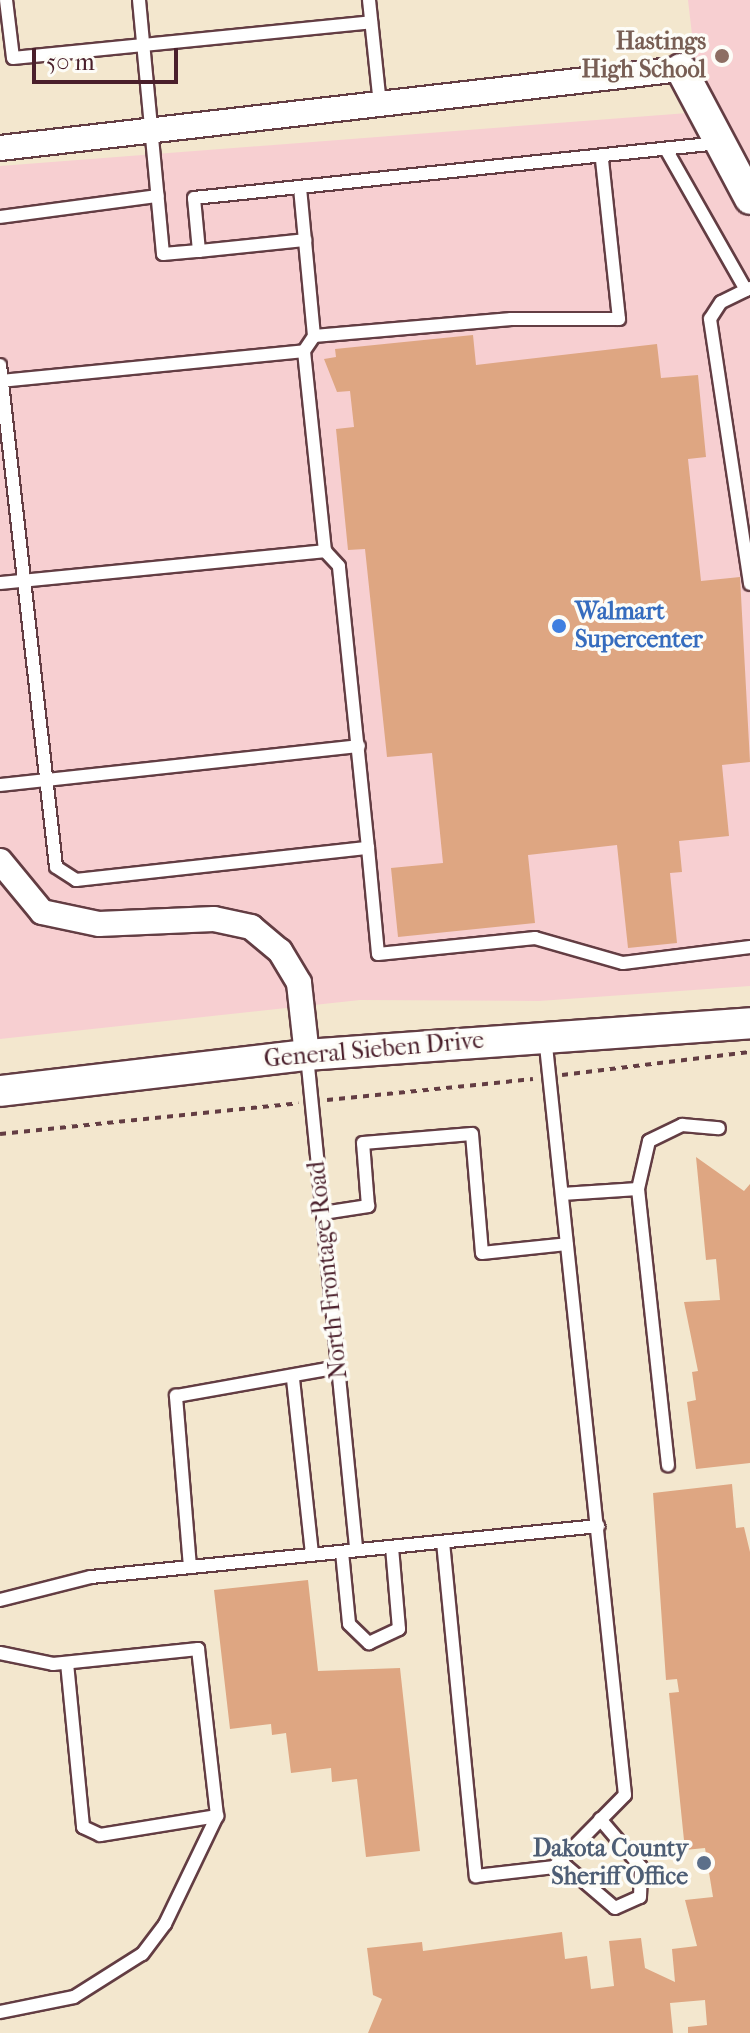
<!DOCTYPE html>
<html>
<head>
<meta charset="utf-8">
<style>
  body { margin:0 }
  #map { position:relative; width:750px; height:2033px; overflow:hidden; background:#f3e7ce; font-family:"IM FELL French Canon",serif }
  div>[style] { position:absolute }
  .built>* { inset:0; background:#f7cfd1 }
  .building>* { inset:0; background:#dea682 }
  .path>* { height:4px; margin-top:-2px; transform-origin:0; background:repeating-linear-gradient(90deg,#633d43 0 6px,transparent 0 12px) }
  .roads { filter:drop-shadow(2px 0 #633d43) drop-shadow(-2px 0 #633d43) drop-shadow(0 2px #633d43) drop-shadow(0 -2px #633d43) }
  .service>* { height:12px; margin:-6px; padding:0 6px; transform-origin:6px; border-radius:6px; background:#fff }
  .minor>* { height:24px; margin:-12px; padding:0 12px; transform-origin:12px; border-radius:12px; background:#fff }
  .tertiary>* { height:30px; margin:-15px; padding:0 15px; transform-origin:15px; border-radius:15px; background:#fff }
  .dots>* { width:22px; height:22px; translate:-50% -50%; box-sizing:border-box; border:4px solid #fdfcf7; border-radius:50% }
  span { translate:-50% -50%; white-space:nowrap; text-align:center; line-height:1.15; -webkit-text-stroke:7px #fdfcf7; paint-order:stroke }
  .education-label { font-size:24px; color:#785e54; font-weight:700 }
  .right { translate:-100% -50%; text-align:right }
  .shop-label { font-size:24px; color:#366cbe; font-weight:700 }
  .left { translate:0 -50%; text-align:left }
  .street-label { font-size:24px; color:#4a1f2b }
  .service-label { font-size:24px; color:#4e5e75; font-weight:700 }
  .scale { position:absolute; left:32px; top:48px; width:146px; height:36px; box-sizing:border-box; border:4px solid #4a1f2b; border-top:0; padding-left:10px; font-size:24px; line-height:28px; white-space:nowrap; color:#4a1f2b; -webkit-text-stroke:6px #fdfcf7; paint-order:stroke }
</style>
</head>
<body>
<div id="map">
  <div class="built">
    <i style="clip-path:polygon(688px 0,750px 0,750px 986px,539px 1001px,360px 1000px,0 1039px,0 166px,701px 112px)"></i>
  </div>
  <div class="building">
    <i style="clip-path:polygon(473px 335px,476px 365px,657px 344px,661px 378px,698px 375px,706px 457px,688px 459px,701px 581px,740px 577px,750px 762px,722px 765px,729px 836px,679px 841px,682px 872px,670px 873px,677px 943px,628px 948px,617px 845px,528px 855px,535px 923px,398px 937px,391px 868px,443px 863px,432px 753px,387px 757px,365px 549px,348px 550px,336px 429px,354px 427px,350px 391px,337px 392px,324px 359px,336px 357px,335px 349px)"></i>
    <i style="clip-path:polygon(696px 1157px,744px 1191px,750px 1184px,750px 1463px,696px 1469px,687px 1402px,696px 1400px,692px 1372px,698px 1371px,684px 1302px,720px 1300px,716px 1259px,706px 1260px)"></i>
    <i style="clip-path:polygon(732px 1484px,736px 1528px,744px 1527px,750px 1552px,750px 2033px,688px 2033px,688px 2027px,707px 2025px,705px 2000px,670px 2003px,673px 2033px,368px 2033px,382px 1999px,373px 1995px,367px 1948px,422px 1942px,423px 1951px,562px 1932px,565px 1959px,587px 1956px,591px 1989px,614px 1986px,609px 1941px,641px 1938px,645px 1968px,675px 1982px,672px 1949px,697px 1946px,685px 1900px,713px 1897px,705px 1848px,685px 1850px,669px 1693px,679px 1692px,677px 1679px,666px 1680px,653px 1493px)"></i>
    <i style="clip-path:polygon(308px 1580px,318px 1671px,400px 1668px,420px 1851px,366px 1857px,357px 1779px,332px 1782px,331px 1768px,291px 1773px,286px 1733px,272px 1735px,271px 1724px,230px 1729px,214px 1590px)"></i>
  </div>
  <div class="path">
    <i style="left:562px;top:1075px;width:189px;rotate:-7deg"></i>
    <i style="left:327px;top:1100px;width:207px;rotate:-5.8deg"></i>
    <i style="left:0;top:1134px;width:300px;rotate:-5.9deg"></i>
  </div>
  <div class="roads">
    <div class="service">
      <i style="left:6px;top:0;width:58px;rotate:83.1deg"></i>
      <i style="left:13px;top:58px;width:360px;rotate:-5.7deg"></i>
      <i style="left:139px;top:0;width:255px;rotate:84.6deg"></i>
      <i style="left:163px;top:254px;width:36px;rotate:-5deg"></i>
      <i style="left:199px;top:251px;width:53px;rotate:-95.4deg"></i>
      <i style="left:194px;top:198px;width:528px;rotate:-5.98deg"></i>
      <i style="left:369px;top:0;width:106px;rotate:84deg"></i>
      <i style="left:667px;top:151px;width:160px;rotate:60.4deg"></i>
      <i style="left:0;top:217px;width:159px;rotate:-7.6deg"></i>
      <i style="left:199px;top:251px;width:107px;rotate:-5.9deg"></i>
      <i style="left:750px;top:288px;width:32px;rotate:154deg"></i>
      <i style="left:721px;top:302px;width:20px;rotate:123deg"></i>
      <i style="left:710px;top:319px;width:268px;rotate:81.4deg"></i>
      <i style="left:314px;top:336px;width:198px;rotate:-4.9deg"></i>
      <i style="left:511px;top:319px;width:108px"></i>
      <i style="left:619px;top:319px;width:160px;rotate:-96.1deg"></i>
      <i style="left:0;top:365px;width:505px;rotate:83.63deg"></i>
      <i style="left:56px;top:867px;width:24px;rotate:33deg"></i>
      <i style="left:76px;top:880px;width:294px;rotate:-6.3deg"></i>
      <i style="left:368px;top:848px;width:283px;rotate:-95.9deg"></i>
      <i style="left:339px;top:566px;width:21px;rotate:-133deg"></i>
      <i style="left:325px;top:551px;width:201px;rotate:-96deg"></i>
      <i style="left:304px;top:351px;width:18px;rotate:-56deg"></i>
      <i style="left:314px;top:336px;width:148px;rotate:-95.4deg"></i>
      <i style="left:0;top:381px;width:305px;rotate:-5.6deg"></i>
      <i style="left:0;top:583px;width:327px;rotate:-5.6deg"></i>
      <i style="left:0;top:785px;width:361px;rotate:-6.2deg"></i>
      <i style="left:368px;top:848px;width:106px;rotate:84.6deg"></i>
      <i style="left:378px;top:954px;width:158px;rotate:-5.8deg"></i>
      <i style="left:535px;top:938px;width:91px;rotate:15.9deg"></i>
      <i style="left:623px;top:963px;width:128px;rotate:-7.2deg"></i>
      <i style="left:307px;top:1056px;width:496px;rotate:84.3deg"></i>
      <i style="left:638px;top:1189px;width:278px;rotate:83.8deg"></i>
      <i style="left:562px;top:1194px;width:76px;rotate:-3.8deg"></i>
      <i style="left:638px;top:1189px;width:49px;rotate:-77.1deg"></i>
      <i style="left:649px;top:1141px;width:37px;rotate:-26deg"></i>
      <i style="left:682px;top:1125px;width:37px;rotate:5deg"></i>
      <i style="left:323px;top:1213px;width:46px;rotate:-8.8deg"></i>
      <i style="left:368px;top:1206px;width:63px;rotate:-94.5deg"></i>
      <i style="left:363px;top:1143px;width:109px;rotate:-4.7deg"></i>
      <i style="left:472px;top:1134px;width:119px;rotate:85.2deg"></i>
      <i style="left:482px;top:1253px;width:85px;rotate:-6deg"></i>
      <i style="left:293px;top:1379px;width:177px;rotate:83.8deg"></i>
      <i style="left:443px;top:1542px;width:336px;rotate:84.4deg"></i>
      <i style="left:476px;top:1876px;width:79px;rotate:-6.6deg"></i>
      <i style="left:554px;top:1867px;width:101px;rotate:-45.4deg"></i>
      <i style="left:625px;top:1795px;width:762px;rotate:-96.02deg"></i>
      <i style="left:342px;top:1552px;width:72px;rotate:84.4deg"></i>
      <i style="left:349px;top:1624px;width:28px;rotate:44deg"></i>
      <i style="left:369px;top:1643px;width:33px;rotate:-25deg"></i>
      <i style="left:399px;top:1629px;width:82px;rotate:-94.9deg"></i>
      <i style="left:190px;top:1567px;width:172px;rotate:-94.7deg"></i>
      <i style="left:176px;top:1396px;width:165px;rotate:-10.1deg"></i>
      <i style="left:0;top:1600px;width:94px;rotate:-14.2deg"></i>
      <i style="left:91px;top:1577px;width:510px;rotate:-5.74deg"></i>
      <i style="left:0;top:1653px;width:54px;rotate:11.7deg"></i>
      <i style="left:53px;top:1664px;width:146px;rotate:-5.9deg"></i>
      <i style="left:198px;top:1649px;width:168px;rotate:83.5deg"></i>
      <i style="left:217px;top:1816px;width:120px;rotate:115.7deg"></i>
      <i style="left:165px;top:1924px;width:38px;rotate:127deg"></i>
      <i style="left:142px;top:1954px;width:80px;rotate:147.7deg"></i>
      <i style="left:74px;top:1997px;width:76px;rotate:168.5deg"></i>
      <i style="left:67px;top:1663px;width:165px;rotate:84.4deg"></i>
      <i style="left:83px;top:1827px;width:19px;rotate:25deg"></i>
      <i style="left:100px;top:1835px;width:119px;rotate:-9.2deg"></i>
      <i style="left:560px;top:1861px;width:72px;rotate:40.5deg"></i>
      <i style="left:615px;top:1908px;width:27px;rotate:-24deg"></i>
      <i style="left:640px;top:1897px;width:30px;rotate:-88deg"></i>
      <i style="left:641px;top:1867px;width:63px;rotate:-130.5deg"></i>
    </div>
    <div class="minor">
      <i style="left:0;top:148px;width:686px;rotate:-6.62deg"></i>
      <i style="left:0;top:861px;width:66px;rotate:50.5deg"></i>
      <i style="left:42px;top:912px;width:58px;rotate:11.9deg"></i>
      <i style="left:99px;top:924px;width:115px;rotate:-2.5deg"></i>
      <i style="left:214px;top:919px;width:38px;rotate:12deg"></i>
      <i style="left:251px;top:927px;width:38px;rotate:40deg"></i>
      <i style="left:280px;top:951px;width:37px;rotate:59deg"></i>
      <i style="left:299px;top:983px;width:72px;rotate:83.7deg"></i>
    </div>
    <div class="tertiary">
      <i style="left:681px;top:69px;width:147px;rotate:62deg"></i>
      <i style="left:0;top:1091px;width:309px;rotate:-6.7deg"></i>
      <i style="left:307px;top:1055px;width:444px;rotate:-4.1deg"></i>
    </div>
  </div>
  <div class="dots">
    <i style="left:722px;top:56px;background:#8d6e63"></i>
    <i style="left:559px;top:626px;background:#3f7fe0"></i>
    <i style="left:704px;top:1863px;background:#5c6f8a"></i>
  </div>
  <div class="education-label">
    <span class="right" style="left:706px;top:56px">Hastings<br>High School</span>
  </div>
  <div class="shop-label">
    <span class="left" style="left:575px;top:626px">Walmart<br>Supercenter</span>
  </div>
  <div class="street-label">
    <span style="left:374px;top:1050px;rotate:-5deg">General Sieben Drive</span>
    <span style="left:328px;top:1270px;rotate:-96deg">North Frontage Road</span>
  </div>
  <div class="service-label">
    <span class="right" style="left:688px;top:1863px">Dakota County<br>Sheriff Office</span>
  </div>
  <div class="scale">50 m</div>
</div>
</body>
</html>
